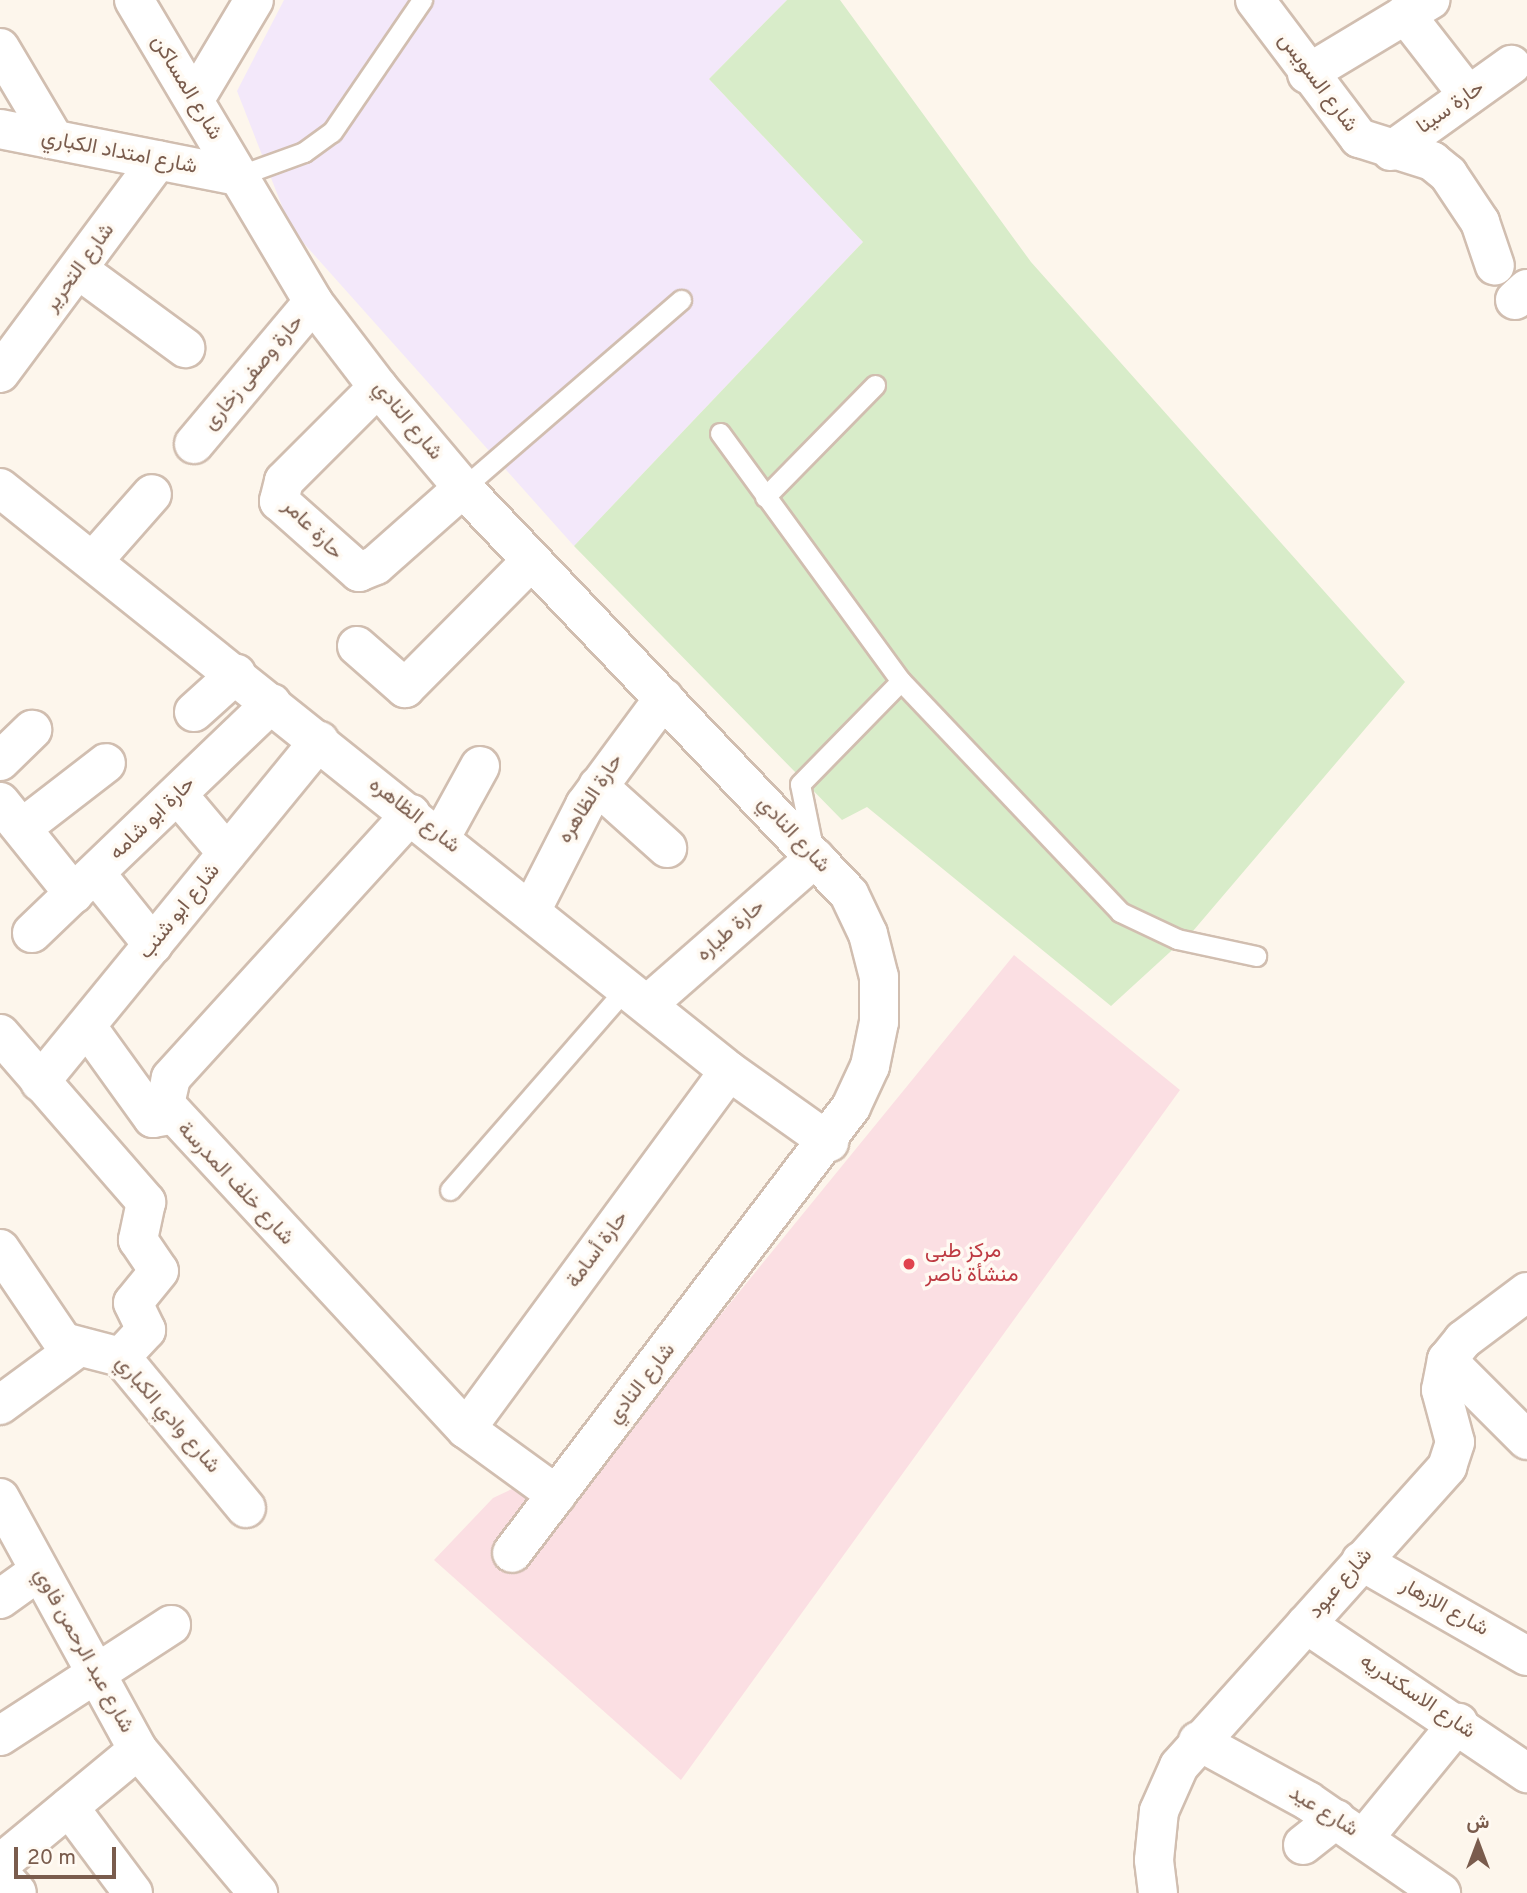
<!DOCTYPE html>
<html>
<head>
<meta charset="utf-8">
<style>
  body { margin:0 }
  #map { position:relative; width:1527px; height:1893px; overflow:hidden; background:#fdf6ec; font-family:Overpass,Vazirmatn,sans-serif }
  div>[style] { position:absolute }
  .education>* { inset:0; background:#f3e8fa }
  .medical>* { inset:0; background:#fbdfe3 }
  .green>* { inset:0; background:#d8ecc9 }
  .roads { filter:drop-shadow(2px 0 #d1beb0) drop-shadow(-2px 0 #d1beb0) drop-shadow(0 2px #d1beb0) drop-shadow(0 -2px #d1beb0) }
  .service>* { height:19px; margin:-9.5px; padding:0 9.5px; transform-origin:9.5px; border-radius:9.5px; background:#fff }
  .minor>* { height:38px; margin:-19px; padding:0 19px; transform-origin:19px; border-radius:19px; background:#fff }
  .dots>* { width:19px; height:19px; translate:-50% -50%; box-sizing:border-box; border:4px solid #fffaf3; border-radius:50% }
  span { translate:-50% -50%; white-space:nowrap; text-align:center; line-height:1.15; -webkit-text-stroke:7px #fffaf3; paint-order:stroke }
  .street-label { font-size:21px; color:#7a5c4d }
  .health-label { font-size:21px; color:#be3a42 }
  .left { translate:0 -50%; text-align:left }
  .north { position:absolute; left:1443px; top:1809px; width:70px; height:70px; -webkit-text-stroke:5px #fffaf3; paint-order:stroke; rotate:0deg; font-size:19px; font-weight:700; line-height:28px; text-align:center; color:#7a5c4d }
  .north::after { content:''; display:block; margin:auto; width:24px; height:32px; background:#7a5c4d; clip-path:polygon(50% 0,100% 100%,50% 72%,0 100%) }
  .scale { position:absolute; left:14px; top:1847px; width:102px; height:32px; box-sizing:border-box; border:4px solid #7a5c4d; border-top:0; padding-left:9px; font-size:21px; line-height:24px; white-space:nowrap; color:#7a5c4d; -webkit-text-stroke:5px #fffaf3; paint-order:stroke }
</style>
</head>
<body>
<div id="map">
  <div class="education">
    <i style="clip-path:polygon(284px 0,787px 0,709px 79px,863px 242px,574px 546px,291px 229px,237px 91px)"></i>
  </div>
  <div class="medical">
    <i style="clip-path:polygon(1014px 955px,1180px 1090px,681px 1780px,434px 1560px,493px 1498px,621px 1437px)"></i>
  </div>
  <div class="green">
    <i style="clip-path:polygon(787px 0,840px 0,1031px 262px,1405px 682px,1193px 931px,1111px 1006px,867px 807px,842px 820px,574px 546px,863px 242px,709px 79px)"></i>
  </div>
  <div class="roads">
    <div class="service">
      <i style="left:238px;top:176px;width:70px;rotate:-20deg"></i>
      <i style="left:304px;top:152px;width:34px;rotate:-36deg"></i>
      <i style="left:332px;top:132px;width:160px;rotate:-55.7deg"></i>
      <i style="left:720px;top:433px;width:307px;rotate:53.9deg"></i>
      <i style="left:901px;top:681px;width:318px;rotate:46.5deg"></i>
      <i style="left:1120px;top:912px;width:63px;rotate:25.3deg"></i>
      <i style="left:1177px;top:939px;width:81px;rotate:12.1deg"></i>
      <i style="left:463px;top:488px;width:288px;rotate:-40.8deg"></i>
      <i style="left:765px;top:497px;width:157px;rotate:-45.5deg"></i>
      <i style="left:813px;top:848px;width:65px;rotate:-101.5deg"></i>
      <i style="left:800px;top:784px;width:144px;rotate:-45.6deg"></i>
      <i style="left:450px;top:1190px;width:271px;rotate:-48.9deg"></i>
    </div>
    <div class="minor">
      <i style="left:134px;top:0;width:351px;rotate:59.3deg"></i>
      <i style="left:313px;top:302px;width:107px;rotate:52.6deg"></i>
      <i style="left:378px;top:387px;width:132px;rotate:49.9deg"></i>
      <i style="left:463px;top:488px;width:560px;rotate:46.45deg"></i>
      <i style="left:849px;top:894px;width:44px;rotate:64.6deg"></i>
      <i style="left:868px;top:934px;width:44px;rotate:75.7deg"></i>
      <i style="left:879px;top:977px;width:45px;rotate:90deg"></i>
      <i style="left:879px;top:1022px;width:45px;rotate:101.6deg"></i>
      <i style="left:870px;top:1066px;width:45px;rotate:114.9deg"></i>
      <i style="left:851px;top:1107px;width:560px;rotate:127.24deg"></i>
      <i style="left:1255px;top:0;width:173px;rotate:53deg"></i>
      <i style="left:1359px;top:138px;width:77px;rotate:17.5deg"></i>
      <i style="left:1432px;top:161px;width:21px;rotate:39deg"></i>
      <i style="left:1448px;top:174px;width:58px;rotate:56.3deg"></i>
      <i style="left:1480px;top:222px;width:46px;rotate:71.2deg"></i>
      <i style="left:1405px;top:14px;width:103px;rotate:52.1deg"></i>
      <i style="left:0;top:48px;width:106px;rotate:59.3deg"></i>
      <i style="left:1307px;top:74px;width:144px;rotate:-31deg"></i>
      <i style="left:195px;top:99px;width:115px;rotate:-59.2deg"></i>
      <i style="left:0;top:129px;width:243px;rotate:11.2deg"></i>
      <i style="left:1391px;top:151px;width:148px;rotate:-35.6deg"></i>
      <i style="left:79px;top:270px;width:132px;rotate:36.3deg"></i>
      <i style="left:1515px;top:300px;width:16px;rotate:-43deg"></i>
      <i style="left:0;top:373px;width:265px;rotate:-53.4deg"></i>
      <i style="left:378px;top:387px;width:133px;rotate:135deg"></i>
      <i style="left:284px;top:481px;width:21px;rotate:104deg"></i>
      <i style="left:279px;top:501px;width:107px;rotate:41.6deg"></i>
      <i style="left:359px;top:572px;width:18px;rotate:-22deg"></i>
      <i style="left:376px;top:565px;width:116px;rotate:-41.5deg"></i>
      <i style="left:194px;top:444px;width:185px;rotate:-50deg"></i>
      <i style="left:0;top:488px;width:933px;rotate:38.65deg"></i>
      <i style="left:729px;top:1071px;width:123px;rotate:35.4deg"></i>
      <i style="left:93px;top:561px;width:89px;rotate:-48.6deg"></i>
      <i style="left:357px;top:646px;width:64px;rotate:41.2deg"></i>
      <i style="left:405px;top:688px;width:179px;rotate:-45.2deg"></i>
      <i style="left:194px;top:712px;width:57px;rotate:-42.1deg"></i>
      <i style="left:0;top:761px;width:45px;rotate:-44.1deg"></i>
      <i style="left:598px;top:786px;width:93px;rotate:41.9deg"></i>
      <i style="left:178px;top:795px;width:76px;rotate:49.8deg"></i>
      <i style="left:0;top:802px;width:118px;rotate:51.2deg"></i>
      <i style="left:411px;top:814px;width:357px;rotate:132.3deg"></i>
      <i style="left:171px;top:1078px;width:27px;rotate:103deg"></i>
      <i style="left:165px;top:1104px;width:443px;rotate:47.2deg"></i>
      <i style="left:466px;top:1429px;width:112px;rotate:36deg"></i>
      <i style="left:22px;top:828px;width:106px;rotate:-37.7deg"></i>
      <i style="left:441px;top:837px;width:81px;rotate:-61.2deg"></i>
      <i style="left:96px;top:874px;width:91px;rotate:51.2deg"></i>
      <i style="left:532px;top:909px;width:117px;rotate:-63deg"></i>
      <i style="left:585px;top:805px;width:133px;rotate:-53.6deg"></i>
      <i style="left:32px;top:933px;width:332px;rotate:-43.8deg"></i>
      <i style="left:648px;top:1004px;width:222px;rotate:-41.2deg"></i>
      <i style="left:88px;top:1028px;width:111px;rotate:54.2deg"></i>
      <i style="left:153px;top:1118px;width:17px;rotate:-10deg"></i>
      <i style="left:0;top:1034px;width:223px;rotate:49deg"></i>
      <i style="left:146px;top:1202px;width:39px;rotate:102deg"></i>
      <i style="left:138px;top:1240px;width:37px;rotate:56deg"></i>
      <i style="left:159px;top:1271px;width:41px;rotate:129.1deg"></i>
      <i style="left:133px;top:1303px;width:30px;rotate:64deg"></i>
      <i style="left:146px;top:1330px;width:37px;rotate:133deg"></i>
      <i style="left:40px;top:1082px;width:441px;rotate:-50.7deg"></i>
      <i style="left:0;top:1249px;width:112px;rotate:55.9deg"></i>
      <i style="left:63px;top:1342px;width:60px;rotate:14.5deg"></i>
      <i style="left:121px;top:1357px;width:196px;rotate:50.4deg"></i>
      <i style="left:1447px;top:1360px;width:113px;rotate:45deg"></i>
      <i style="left:0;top:1405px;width:94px;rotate:-36.4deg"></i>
      <i style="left:466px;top:1429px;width:444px;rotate:-53.7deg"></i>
      <i style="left:0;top:1498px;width:287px;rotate:61.3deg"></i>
      <i style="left:138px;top:1750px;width:187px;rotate:50deg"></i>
      <i style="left:1361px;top:1561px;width:191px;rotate:29.8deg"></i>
      <i style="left:0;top:1599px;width:48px;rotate:-35.7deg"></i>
      <i style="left:1306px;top:1624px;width:267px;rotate:34deg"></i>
      <i style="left:0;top:1736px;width:204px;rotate:-33deg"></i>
      <i style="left:1198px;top:1741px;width:125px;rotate:28.6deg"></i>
      <i style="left:1308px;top:1801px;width:162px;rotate:34.7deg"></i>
      <i style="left:69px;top:1807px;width:107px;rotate:53.3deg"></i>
      <i style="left:1364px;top:1838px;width:149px;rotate:-50.7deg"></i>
      <i style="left:1303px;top:1845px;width:42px;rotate:-38.2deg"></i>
      <i style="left:0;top:1864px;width:179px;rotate:-39.6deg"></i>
      <i style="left:0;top:1874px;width:25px;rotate:48deg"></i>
      <i style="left:1158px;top:1893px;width:33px;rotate:-97deg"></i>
      <i style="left:1154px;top:1860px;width:49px;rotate:-84.2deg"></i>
      <i style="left:1159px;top:1811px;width:49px;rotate:-66deg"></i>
      <i style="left:1179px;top:1766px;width:402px;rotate:-48.1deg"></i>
      <i style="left:1447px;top:1467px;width:26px;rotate:-72deg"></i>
      <i style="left:1455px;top:1442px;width:54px;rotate:-105.1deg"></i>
      <i style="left:1441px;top:1390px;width:31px;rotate:-79deg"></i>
      <i style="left:1447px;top:1360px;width:26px;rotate:-51deg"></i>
      <i style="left:1463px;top:1340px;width:80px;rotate:-36.9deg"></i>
    </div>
  </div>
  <div class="dots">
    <i style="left:909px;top:1264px;background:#e0444e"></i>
  </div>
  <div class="street-label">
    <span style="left:1317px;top:83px;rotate:53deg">شارع السويس</span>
    <span style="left:186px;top:88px;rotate:59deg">شارع المساكن</span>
    <span style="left:1451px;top:108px;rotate:-35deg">حارة سينا</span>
    <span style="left:119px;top:153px;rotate:11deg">شارع امتداد الكباري</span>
    <span style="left:80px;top:268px;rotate:-54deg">شارع التحرير</span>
    <span style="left:254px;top:373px;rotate:-50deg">حارة وصفى زخارى</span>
    <span style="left:407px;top:421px;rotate:50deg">شارع النادي</span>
    <span style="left:312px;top:530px;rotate:45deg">حارة عامر</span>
    <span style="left:591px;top:799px;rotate:-57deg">حارة الظاهره</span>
    <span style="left:414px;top:816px;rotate:38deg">شارع الظاهره</span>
    <span style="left:153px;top:819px;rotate:-44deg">حارة ابو شامه</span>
    <span style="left:793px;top:835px;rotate:47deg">شارع النادي</span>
    <span style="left:180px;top:912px;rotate:-51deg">شارع ابو شنب</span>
    <span style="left:731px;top:931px;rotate:-41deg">حارة طياره</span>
    <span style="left:235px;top:1184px;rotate:47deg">شارع خلف المدرسة</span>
    <span style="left:598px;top:1250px;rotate:-54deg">حارة أسامة</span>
    <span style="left:642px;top:1384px;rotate:-52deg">شارع النادي</span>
    <span style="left:167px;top:1415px;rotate:49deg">شارع وادي الكباري</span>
    <span style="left:1341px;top:1584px;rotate:-49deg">شارع عبود</span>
    <span style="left:1444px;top:1608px;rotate:29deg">شارع الازهار</span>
    <span style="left:83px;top:1651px;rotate:61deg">شارع عبد الرحمن فاوي</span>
    <span style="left:1417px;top:1697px;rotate:34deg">شارع الاسكندريه</span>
    <span style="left:1323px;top:1812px;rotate:32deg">شارع عيد</span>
  </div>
  <div class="health-label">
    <span class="left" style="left:925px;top:1264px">مركز طبى<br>منشأة ناصر</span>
  </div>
  <div class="north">ش</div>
  <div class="scale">20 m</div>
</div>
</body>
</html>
